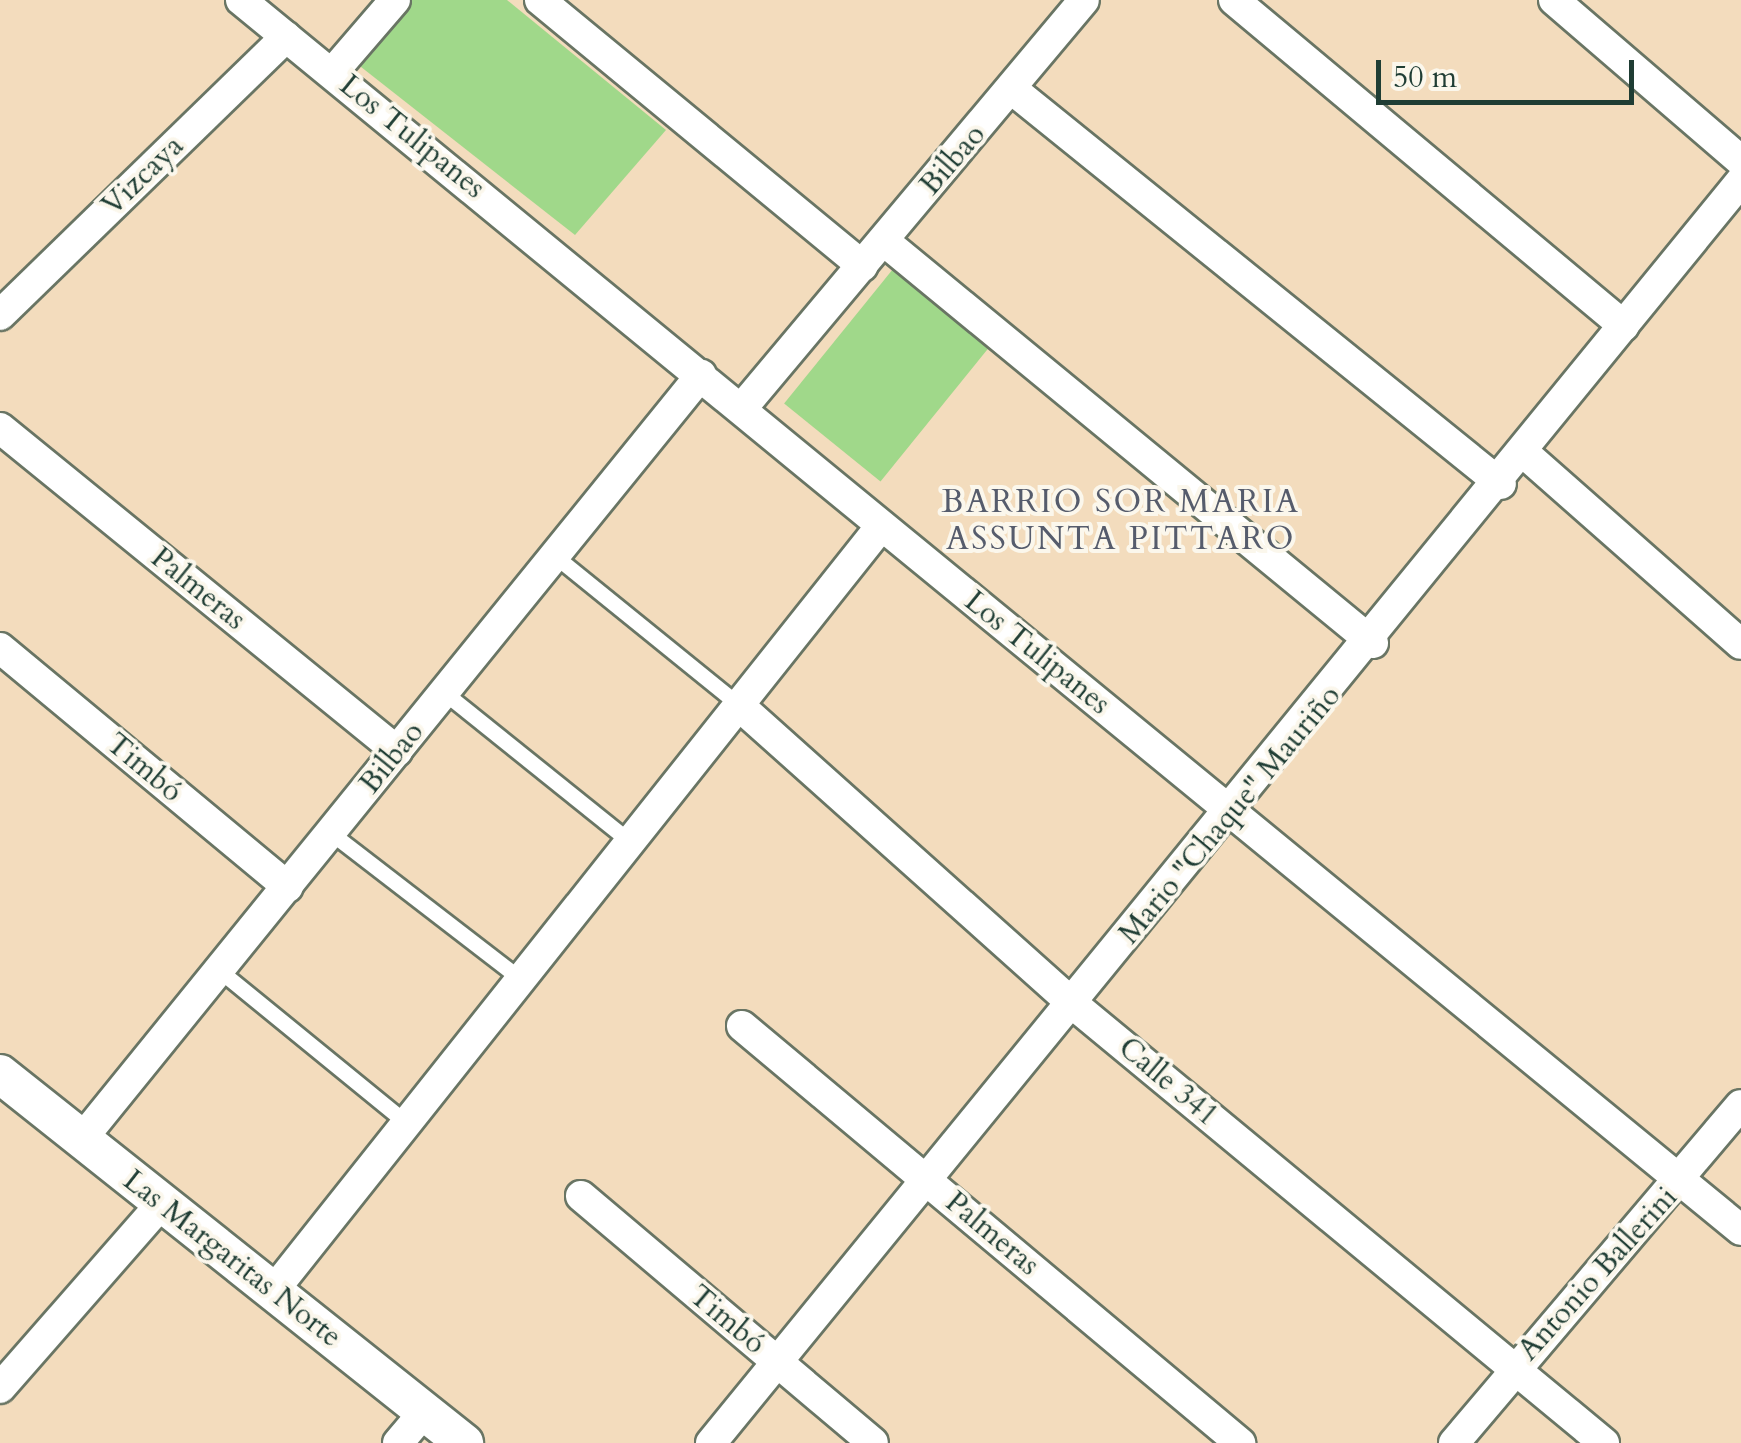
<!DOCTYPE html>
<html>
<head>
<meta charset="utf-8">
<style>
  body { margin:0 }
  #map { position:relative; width:1741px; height:1443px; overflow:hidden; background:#f3dcbd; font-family:Cardo,serif }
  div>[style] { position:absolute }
  .green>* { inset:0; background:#a0d88a; transform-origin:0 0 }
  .roads { filter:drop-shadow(2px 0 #697564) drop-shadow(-2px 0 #697564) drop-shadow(0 2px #697564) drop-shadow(0 -2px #697564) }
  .service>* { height:15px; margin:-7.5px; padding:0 7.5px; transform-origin:7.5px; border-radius:7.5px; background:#fff }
  .minor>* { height:30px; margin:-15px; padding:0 15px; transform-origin:15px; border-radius:15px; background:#fff }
  .tertiary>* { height:38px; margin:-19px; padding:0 19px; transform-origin:19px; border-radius:19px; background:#fff }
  span { translate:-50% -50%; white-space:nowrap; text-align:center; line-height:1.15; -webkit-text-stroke:8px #fbf7ec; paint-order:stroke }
  .street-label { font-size:30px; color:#1f3d34 }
  .neighbourhood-label { font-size:32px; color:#565c6c; letter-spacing:2.5px }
  .scale { position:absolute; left:1376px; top:60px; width:258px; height:45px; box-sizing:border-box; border:5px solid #1f3d34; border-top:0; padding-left:12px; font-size:30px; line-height:35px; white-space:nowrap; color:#1f3d34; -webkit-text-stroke:8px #fbf7ec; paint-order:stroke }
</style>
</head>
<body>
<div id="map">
  <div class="green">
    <i style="clip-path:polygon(410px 0,507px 0,666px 130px,575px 235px,356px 63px)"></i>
    <i style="left:893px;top:269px;width:124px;height:173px;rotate:39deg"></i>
  </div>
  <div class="roads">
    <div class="service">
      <i style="left:555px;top:556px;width:238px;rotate:39deg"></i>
      <i style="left:445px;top:693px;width:241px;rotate:38.8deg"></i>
      <i style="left:331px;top:833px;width:241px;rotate:37.6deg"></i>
      <i style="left:219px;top:970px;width:245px;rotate:39.2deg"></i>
    </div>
    <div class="minor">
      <i style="left:241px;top:0;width:1940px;rotate:39.35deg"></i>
      <i style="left:540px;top:0;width:418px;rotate:39.5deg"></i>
      <i style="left:1234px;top:0;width:508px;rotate:39.89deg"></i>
      <i style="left:1554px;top:0;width:247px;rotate:40.7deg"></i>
      <i style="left:333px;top:72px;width:95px;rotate:-49.3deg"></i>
      <i style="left:1013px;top:90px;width:627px;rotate:38.92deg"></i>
      <i style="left:884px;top:241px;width:633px;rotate:39.42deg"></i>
      <i style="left:0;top:315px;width:399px;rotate:-44.2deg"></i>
      <i style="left:742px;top:408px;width:532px;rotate:-50.03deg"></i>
      <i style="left:0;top:428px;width:512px;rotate:39.13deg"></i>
      <i style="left:1523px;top:452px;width:290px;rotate:41.4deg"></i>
      <i style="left:0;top:648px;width:374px;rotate:39.7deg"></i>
      <i style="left:743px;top:709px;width:443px;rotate:41.8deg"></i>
      <i style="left:1073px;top:1004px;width:689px;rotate:39.58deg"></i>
      <i style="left:742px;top:1026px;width:650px;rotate:39.94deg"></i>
      <i style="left:81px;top:1140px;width:985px;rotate:-50.98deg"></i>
      <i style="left:581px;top:1196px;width:382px;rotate:40.2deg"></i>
      <i style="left:274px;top:1290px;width:976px;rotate:-51.53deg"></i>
      <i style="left:0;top:1388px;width:244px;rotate:-48.8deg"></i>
      <i style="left:398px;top:1443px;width:42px;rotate:-49.8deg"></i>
      <i style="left:711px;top:1443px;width:1629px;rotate:-50.78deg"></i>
      <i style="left:1454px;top:1443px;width:443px;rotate:-49.7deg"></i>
    </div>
    <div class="tertiary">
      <i style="left:0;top:1074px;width:593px;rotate:38.49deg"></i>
    </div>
  </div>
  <div class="street-label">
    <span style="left:412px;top:137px;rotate:39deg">Los Tulipanes</span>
    <span style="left:953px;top:160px;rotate:-49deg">Bilbao</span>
    <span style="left:143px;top:176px;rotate:-44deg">Vizcaya</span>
    <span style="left:198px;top:589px;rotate:39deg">Palmeras</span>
    <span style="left:1037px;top:653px;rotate:39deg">Los Tulipanes</span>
    <span style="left:392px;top:758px;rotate:-51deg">Bilbao</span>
    <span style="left:144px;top:768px;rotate:40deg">Timbó</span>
    <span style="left:1230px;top:815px;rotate:-50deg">Mario "Chaque" Mauriño</span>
    <span style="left:1168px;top:1082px;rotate:40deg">Calle 341</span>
    <span style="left:992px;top:1234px;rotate:40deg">Palmeras</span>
    <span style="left:232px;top:1259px;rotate:38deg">Las Margaritas Norte</span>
    <span style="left:1598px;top:1274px;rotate:-48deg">Antonio Ballerini</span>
    <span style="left:727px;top:1320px;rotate:40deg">Timbó</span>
  </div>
  <div class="neighbourhood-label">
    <span style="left:1121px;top:521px">BARRIO SOR MARIA<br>ASSUNTA PITTARO</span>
  </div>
  <div class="scale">50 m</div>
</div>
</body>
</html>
